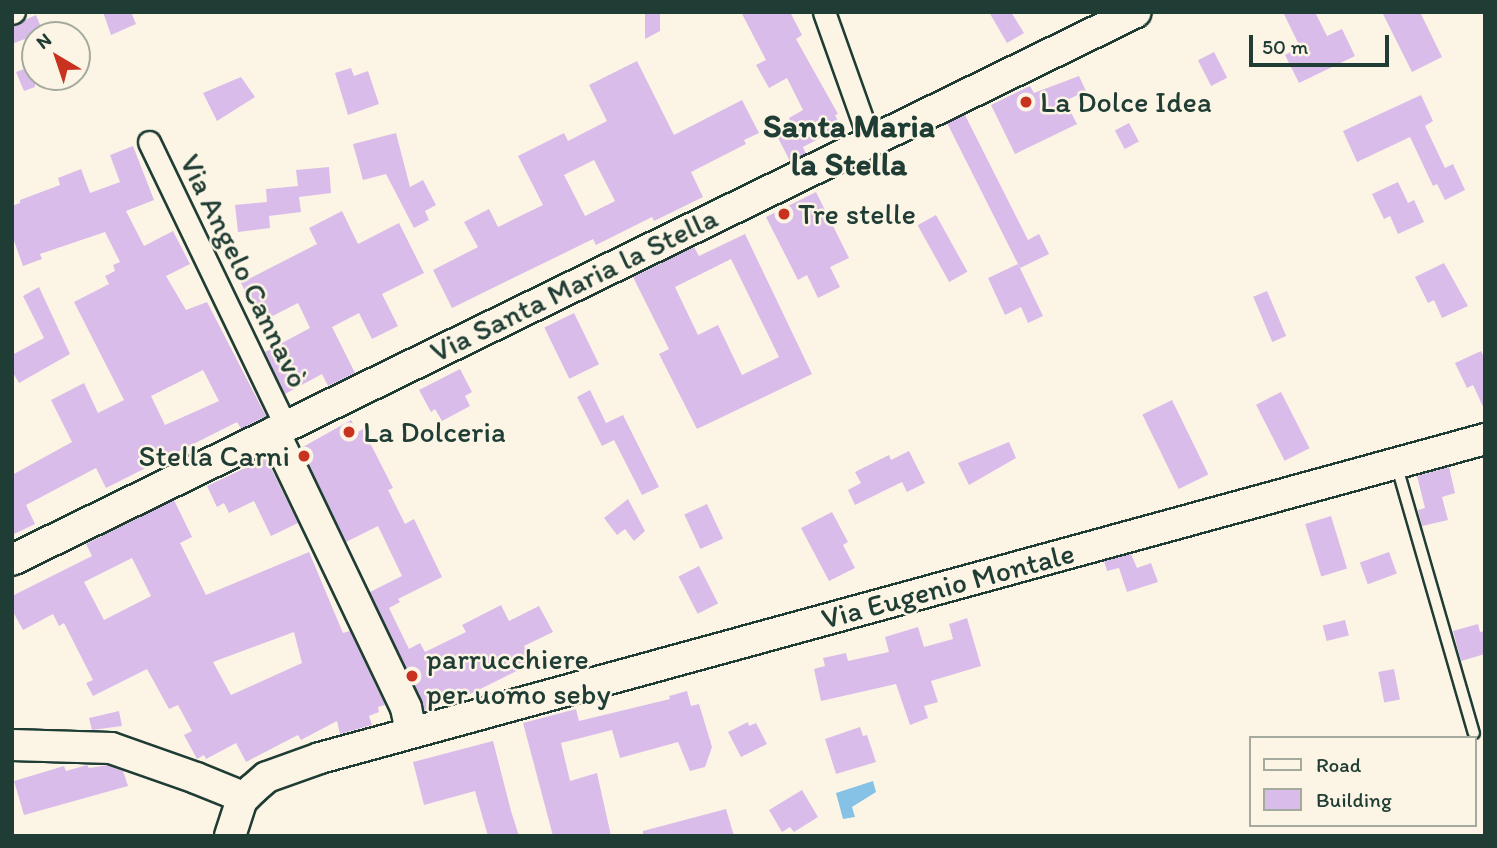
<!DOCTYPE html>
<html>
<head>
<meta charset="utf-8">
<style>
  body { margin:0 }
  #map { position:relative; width:1497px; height:848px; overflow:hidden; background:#fcf5e5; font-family:Itim,sans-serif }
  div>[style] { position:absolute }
  .water>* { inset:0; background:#86c2e6 }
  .building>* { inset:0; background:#dabcea; transform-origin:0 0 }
  .roads { filter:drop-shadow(2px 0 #1f3d34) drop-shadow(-2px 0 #1f3d34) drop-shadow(0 2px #1f3d34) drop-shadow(0 -2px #1f3d34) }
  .lane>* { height:10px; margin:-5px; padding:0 5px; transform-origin:5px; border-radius:5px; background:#fcf5e5 }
  .street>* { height:21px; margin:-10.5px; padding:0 10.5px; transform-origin:10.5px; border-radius:10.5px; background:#fcf5e5 }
  .secondary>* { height:30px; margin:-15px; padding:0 15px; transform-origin:15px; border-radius:15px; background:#fcf5e5 }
  .dots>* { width:19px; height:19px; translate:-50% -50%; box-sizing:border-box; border:4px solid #fcf5e5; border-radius:50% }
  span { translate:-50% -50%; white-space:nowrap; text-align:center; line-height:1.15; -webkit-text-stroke:5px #fcf5e5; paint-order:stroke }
  .poi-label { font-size:30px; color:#1f3d34 }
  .left { translate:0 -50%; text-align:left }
  .right { translate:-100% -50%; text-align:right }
  .street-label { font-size:30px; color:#1f3d34 }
  .quarter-label { font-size:33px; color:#1f3d34; font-weight:700 }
  .frame { position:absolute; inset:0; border:14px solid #1f3d34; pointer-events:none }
  .legend { position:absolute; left:1249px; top:736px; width:228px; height:91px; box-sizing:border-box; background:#fcf5e5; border:2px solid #a4ab9e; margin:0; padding:9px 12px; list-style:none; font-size:21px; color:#1f3d34 }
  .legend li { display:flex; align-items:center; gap:14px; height:35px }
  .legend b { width:35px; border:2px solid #a4ab9e }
  .north { position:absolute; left:21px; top:21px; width:70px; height:70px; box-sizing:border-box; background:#fcf5e5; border:2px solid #a4ab9e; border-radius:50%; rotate:321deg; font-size:19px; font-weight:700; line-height:28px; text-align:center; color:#1f3d34 }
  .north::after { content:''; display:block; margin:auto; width:24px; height:32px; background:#c8321e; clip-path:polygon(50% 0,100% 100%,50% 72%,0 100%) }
  .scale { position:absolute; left:1249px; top:35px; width:140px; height:32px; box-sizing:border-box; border:4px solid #1f3d34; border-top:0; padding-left:9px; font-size:21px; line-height:24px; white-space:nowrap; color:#1f3d34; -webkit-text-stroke:5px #fcf5e5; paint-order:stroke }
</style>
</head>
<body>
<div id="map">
  <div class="water">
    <i style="clip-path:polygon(873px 781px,876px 792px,852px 807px,855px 817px,843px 819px,836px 793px)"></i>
  </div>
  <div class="building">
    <i style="clip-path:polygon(103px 12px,131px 12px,136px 24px,111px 35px)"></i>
    <i style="clip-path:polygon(645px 12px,660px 12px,660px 31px,645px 39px)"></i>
    <i style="clip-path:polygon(741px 12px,790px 12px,802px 35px,796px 39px,838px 114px,835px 115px,841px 127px,803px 147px,806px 154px,790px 161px,777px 136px,793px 129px,789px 118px,803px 110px,787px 78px,769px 88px,756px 65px,766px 60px)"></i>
    <i style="clip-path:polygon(989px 12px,1011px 12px,1024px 33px,1007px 43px)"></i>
    <i style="clip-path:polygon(1283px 12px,1315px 12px,1327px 36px,1342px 29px,1355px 56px,1299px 83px,1285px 55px,1300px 47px)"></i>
    <i style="clip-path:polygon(1382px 12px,1420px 12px,1442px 57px,1412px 72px)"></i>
    <i style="clip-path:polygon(36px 15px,43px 32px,12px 44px,12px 26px)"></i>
    <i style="left:1214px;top:52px;width:29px;height:18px;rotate:63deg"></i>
    <i style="clip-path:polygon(evenodd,637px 61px,674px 135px,742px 100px,759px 133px,744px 140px,746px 144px,691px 172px,703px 197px,654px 221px,652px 217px,596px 245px,593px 239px,452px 308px,433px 270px,478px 247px,464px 222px,489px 209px,498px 227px,543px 205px,518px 156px,564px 133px,568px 141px,607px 121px,589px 85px,637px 61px,594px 160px,615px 201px,585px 216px,564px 175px,594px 160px)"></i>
    <i style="clip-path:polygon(35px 65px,35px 87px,24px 91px,16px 72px)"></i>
    <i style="clip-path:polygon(351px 68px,354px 76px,368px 71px,379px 104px,348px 115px,335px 73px)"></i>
    <i style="clip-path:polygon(1079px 76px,1086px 91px,1065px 101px,1077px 124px,1015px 154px,991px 105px,1030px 86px,1034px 93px)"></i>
    <i style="clip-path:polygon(241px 77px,255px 97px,217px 121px,203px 93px)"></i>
    <i style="clip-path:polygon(1421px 95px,1433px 121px,1425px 126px,1445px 168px,1453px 164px,1465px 190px,1445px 200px,1437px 184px,1433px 186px,1410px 137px,1357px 162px,1343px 131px)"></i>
    <i style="clip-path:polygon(965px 115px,1028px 240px,1039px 234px,1049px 254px,1020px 268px,947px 123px)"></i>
    <i style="left:1129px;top:123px;width:21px;height:16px;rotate:62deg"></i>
    <i style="clip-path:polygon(396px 133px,410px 187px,423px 180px,436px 205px,425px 211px,429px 220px,414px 228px,386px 174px,363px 180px,353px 144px)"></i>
    <i style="clip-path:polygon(evenodd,133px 146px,154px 200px,126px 211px,144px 246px,173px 231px,190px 264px,166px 276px,186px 310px,207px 302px,266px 416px,241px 429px,237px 422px,106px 488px,96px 468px,26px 505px,35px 524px,12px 535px,12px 475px,72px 442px,51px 400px,84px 383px,98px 413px,124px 400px,74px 302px,109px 284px,105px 276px,115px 271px,113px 265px,120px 262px,105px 232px,40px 254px,42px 259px,23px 266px,12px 235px,12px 206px,20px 203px,20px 200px,60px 185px,58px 178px,81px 169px,90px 193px,120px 182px,110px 155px,133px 146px,203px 370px,219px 401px,165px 425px,151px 396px,203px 370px)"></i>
    <i style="clip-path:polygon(329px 167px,331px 193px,299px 197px,301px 212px,269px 216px,270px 228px,238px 232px,235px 205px,267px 202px,266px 189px,298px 186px,296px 170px)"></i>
    <i style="clip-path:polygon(1398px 182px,1408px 203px,1414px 200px,1424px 222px,1398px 234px,1390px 216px,1384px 219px,1372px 194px)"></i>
    <i style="clip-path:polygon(816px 192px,849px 258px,830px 267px,840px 287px,818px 298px,807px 275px,798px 280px,766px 217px)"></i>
    <i style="clip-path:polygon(342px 211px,358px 244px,399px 223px,424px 273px,382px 294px,398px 326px,372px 339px,359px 313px,332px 327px,355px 373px,328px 386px,322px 374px,285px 394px,265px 352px,310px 328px,298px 303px,261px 322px,241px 283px,317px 244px,309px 228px)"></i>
    <i style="left:936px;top:215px;width:65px;height:21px;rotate:61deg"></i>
    <i style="clip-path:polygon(evenodd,745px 234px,812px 374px,697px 429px,659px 354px,669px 349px,633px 277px,694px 247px,699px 256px,745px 234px,731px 259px,779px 357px,742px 375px,718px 325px,698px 335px,675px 287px,731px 259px)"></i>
    <i style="clip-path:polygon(1444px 263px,1468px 306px,1442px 318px,1434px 300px,1428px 303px,1415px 277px)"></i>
    <i style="clip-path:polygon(1018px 264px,1043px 316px,1028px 323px,1021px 307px,1005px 315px,988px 278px)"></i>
    <i style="clip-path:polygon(39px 287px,70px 354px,19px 383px,12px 371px,12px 355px,44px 338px,23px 296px)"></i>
    <i style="left:1267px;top:291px;width:49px;height:15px;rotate:67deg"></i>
    <i style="left:574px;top:313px;width:57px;height:33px;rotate:64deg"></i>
    <i style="clip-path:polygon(1481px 351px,1485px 359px,1485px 411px,1473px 385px,1467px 388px,1455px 363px)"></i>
    <i style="clip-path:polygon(460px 369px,472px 392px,465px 396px,470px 406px,442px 421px,435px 409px,431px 412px,419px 390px)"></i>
    <i style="clip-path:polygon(590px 390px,606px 423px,623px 415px,659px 487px,642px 495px,614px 440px,602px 446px,577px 397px)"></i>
    <i style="left:1281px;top:392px;width:63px;height:28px;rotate:63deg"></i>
    <i style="left:1172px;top:400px;width:83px;height:33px;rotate:64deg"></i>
    <i style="clip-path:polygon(351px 420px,358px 432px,363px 429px,393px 488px,388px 490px,405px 524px,414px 519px,442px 577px,398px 599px,400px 602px,389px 608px,409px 649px,420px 643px,425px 652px,466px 632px,462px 625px,501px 605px,509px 621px,539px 606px,553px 632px,524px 646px,533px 663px,450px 704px,446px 705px,444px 702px,425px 711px,370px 592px,402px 576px,378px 526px,346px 542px,301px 448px)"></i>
    <i style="clip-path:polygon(1009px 442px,1016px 458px,969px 485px,958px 463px)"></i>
    <i style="clip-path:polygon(909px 451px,925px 483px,907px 492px,902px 482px,855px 505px,848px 490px,861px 483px,855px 472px,889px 455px,891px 460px)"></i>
    <i style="clip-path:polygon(266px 458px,298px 523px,271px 536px,254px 501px,229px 513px,224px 503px,217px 507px,207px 486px)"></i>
    <i style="clip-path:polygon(1449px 467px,1455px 493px,1442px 497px,1448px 520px,1422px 526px,1418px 510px,1425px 508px,1417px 476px)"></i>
    <i style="clip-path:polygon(628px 499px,645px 531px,634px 541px,625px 529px,617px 535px,604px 518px)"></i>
    <i style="clip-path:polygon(evenodd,174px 500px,192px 537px,180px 543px,206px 595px,309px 552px,343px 633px,350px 631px,385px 705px,378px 707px,379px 712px,369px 716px,372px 725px,340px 734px,337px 721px,301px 740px,298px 735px,246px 762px,236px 743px,206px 759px,204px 755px,197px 759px,184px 735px,192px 731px,178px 705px,169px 709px,147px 669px,93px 696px,86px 683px,93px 680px,64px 623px,59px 626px,53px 614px,23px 630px,12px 610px,12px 596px,92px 556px,86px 544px,174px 500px,132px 558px,151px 596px,104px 620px,84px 582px,132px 558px,174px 500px,294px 632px,302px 663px,231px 695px,213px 662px,294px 632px)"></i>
    <i style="left:707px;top:504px;width:38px;height:25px;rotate:65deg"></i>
    <i style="clip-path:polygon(832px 512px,848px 542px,843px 545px,855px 568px,829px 581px,801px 528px)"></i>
    <i style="left:1331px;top:516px;width:55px;height:27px;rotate:73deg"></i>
    <i style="left:1389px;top:552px;width:23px;height:31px;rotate:70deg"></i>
    <i style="clip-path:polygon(1131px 554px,1137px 568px,1151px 563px,1158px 582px,1127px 592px,1119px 568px,1107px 571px,1104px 561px)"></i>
    <i style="left:699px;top:566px;width:42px;height:23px;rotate:63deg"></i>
    <i style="clip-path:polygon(967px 618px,981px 666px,931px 681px,938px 702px,924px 706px,928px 718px,910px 725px,896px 684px,821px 701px,814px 669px,825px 666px,823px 658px,846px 653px,848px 661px,889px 652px,885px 637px,918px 627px,924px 647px,953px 639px,949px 624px)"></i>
    <i style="left:1345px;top:620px;width:16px;height:23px;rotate:76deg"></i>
    <i style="clip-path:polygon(1478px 624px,1480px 632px,1485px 631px,1485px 654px,1461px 661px,1453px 631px)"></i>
    <i style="left:1394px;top:669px;width:31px;height:16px;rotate:79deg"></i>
    <i style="clip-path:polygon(687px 691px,691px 706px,699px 704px,712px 747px,705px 767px,690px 771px,678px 742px,620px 758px,612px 730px,561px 743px,570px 781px,597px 773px,611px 836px,553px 836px,523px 723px,576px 709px,579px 721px,670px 699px,669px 696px)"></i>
    <i style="clip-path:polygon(119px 711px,122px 726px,92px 730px,89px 718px)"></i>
    <i style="clip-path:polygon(748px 722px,749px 726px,756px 723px,767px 744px,741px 757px,728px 732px)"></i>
    <i style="clip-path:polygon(860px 727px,863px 736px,867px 735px,876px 762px,836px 774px,825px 739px)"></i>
    <i style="clip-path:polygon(493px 741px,511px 811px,519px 836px,488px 836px,475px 791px,424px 805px,413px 762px)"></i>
    <i style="clip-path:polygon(87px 765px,89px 768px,108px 765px,123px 771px,128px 786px,24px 815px,14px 781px,64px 766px,66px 771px)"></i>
    <i style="clip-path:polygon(802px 790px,818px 817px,794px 832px,790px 827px,782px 832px,769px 810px)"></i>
    <i style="clip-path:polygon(726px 809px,734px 836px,643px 836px,643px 831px)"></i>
  </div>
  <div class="roads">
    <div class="lane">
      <i style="left:1397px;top:467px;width:277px;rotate:73.9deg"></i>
    </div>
    <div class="street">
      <i style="left:824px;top:12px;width:137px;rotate:70.4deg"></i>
      <i style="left:12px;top:13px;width:2px;rotate:-27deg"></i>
      <i style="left:149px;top:142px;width:316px;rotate:64.3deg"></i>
    </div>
    <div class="secondary">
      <i style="left:274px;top:432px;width:306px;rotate:64.4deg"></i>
      <i style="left:406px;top:708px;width:24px;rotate:78deg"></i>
      <i style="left:12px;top:560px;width:1250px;rotate:-25.99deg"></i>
      <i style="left:12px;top:745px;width:99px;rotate:1.7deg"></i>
      <i style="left:111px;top:748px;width:90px;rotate:19.4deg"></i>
      <i style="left:196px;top:778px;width:45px;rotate:22deg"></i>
      <i style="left:238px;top:795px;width:6px;rotate:51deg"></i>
      <i style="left:230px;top:836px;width:38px;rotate:-72deg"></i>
      <i style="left:242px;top:800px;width:16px;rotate:-45deg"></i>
      <i style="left:253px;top:789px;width:18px;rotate:-41deg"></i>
      <i style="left:267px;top:777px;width:56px;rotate:-19.7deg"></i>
      <i style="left:320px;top:758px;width:1208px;rotate:-15.31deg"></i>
    </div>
  </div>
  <div class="dots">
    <i style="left:1026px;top:102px;background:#c8321e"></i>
    <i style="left:784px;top:214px;background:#c8321e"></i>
    <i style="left:349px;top:432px;background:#c8321e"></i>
    <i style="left:304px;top:456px;background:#c8321e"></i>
    <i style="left:412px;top:676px;background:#c8321e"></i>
  </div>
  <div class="poi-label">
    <span class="left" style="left:1040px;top:102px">La Dolce Idea</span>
    <span class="left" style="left:798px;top:214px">Tre stelle</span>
    <span class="left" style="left:363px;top:432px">La Dolceria</span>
    <span class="right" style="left:290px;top:456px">Stella Carni</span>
    <span class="left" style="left:426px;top:676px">parrucchiere<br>per uomo seby</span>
  </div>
  <div class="street-label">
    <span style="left:244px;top:271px;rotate:64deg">Via Angelo Cannavò</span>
    <span style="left:574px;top:285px;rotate:-26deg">Via Santa Maria la Stella</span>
    <span style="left:948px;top:586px;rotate:-15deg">Via Eugenio Montale</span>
  </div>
  <div class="quarter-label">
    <span style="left:849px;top:145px">Santa Maria<br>la Stella</span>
  </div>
  <div class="frame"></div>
  <ul class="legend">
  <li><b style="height:9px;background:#fcf5e5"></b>Road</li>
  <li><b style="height:19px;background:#dabcea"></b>Building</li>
  </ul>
  <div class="north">N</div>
  <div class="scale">50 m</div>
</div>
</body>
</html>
